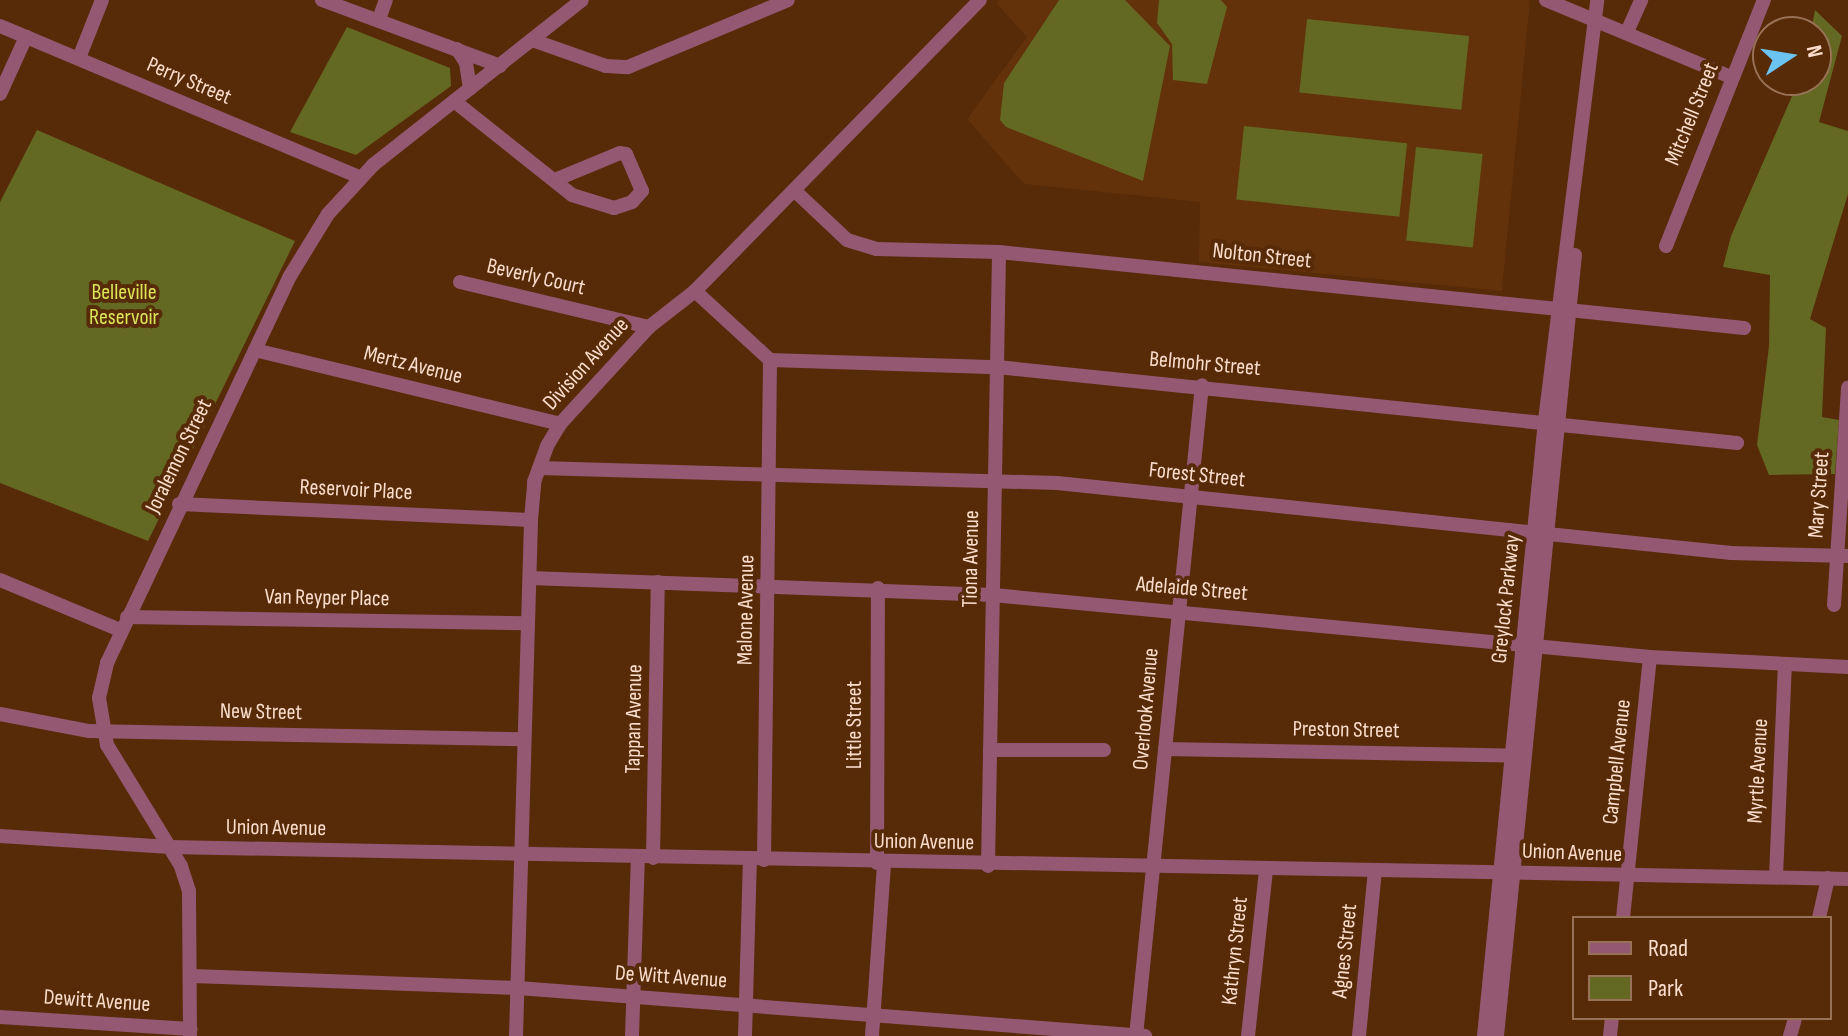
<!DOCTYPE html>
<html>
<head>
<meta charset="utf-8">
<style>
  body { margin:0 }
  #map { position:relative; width:1848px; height:1036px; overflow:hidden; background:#572a08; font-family:"Sofia Sans Condensed",sans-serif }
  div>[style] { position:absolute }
  .built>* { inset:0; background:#63310a }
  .green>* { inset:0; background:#636822; transform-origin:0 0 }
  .minor>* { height:14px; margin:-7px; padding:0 7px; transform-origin:7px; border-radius:7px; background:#945872 }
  span { translate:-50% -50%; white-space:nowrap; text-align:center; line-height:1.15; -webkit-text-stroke:8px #572a08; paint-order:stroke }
  .street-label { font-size:22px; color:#faddcc }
  .park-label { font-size:22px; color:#dbe558 }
  .legend { position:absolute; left:1572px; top:916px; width:260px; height:104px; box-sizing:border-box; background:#572a08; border:2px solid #987256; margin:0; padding:10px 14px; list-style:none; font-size:24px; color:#faddcc }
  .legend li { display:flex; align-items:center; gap:16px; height:40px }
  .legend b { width:40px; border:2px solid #987256 }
  .north { position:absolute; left:1752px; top:16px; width:80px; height:80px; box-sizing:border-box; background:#572a08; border:2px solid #987256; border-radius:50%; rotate:78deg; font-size:22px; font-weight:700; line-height:32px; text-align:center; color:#faddcc }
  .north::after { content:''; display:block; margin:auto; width:28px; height:36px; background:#6ac3f1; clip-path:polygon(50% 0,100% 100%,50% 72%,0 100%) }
</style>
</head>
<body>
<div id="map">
  <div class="built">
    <i style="clip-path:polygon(999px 0,1530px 0,1502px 291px,1199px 262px,1200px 202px,1024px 184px,967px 119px,1027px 37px,996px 3px)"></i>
  </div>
  <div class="green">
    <i style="clip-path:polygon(1059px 0,1125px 0,1170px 46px,1143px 181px,1006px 127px,1000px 120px,1004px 83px)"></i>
    <i style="clip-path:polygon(1159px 0,1221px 0,1227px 7px,1207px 84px,1173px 80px,1172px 44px,1157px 23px)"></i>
    <i style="clip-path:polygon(1815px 10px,1842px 36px,1819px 122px,1848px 131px,1848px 194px,1810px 319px,1826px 328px,1822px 417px,1839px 420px,1835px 474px,1769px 475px,1757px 445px,1769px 346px,1770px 275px,1723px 267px,1731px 236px,1799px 80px,1816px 80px,1816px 32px,1811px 32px)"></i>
    <i style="left:1307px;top:19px;width:163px;height:74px;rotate:6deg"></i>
    <i style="clip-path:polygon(347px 27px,450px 68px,451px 86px,356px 155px,290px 132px)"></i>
    <i style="left:1244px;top:126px;width:164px;height:74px;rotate:6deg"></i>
    <i style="clip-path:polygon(37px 130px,295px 241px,148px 541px,0 483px,0 202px)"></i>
    <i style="left:1416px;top:147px;width:67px;height:94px;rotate:6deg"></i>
  </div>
  <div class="minor">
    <i style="left:322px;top:0;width:190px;rotate:20.3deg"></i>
    <i style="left:1546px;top:0;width:200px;rotate:22.6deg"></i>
    <i style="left:379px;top:19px;width:20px;rotate:-70deg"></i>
    <i style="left:0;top:26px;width:390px;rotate:22.8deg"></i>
    <i style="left:1627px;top:32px;width:35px;rotate:-66deg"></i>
    <i style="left:532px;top:40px;width:78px;rotate:19.4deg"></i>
    <i style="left:606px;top:66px;width:22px;rotate:3deg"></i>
    <i style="left:628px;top:67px;width:173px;rotate:-22.7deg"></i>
    <i style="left:457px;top:49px;width:17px;rotate:57deg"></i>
    <i style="left:466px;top:63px;width:26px;rotate:81deg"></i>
    <i style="left:79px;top:58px;width:62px;rotate:-68.4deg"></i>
    <i style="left:0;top:94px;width:63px;rotate:-65.5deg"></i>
    <i style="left:454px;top:101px;width:151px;rotate:38.5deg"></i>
    <i style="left:572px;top:195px;width:44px;rotate:17.2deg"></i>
    <i style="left:614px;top:208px;width:19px;rotate:-18deg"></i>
    <i style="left:632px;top:202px;width:15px;rotate:-48deg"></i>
    <i style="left:642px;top:191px;width:40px;rotate:-113.4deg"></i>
    <i style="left:626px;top:154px;width:6px;rotate:-171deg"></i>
    <i style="left:620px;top:153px;width:68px;rotate:157.6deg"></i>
    <i style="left:795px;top:191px;width:71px;rotate:43.3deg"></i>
    <i style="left:847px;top:240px;width:30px;rotate:17deg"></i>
    <i style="left:876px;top:249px;width:123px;rotate:1.4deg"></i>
    <i style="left:999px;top:252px;width:749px;rotate:5.82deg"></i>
    <i style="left:1666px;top:246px;width:265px;rotate:-68.3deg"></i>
    <i style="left:460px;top:282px;width:194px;rotate:13.4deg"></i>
    <i style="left:695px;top:291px;width:102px;rotate:42.6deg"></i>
    <i style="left:770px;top:360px;width:227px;rotate:1.8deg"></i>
    <i style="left:997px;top:367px;width:744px;rotate:5.86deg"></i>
    <i style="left:255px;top:350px;width:314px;rotate:13.6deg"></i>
    <i style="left:539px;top:468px;width:518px;rotate:1.66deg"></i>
    <i style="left:1057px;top:483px;width:678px;rotate:5.93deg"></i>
    <i style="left:1731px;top:553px;width:117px;rotate:1.5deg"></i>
    <i style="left:179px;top:504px;width:352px;rotate:2.6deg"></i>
    <i style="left:530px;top:578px;width:463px;rotate:2.1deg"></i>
    <i style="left:993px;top:595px;width:660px;rotate:5.39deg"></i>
    <i style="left:1650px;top:657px;width:198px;rotate:2.9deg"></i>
    <i style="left:0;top:580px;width:130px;rotate:22.6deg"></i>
    <i style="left:1834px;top:605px;width:218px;rotate:-86.3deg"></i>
    <i style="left:127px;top:617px;width:400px;rotate:0.9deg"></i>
    <i style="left:0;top:714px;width:91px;rotate:10.8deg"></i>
    <i style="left:89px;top:731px;width:435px;rotate:1.1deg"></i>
    <i style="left:1165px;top:749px;width:356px;rotate:1.1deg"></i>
    <i style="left:990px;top:750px;width:114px"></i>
    <i style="left:0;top:836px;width:170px;rotate:3.7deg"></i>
    <i style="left:170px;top:847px;width:1678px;rotate:1.09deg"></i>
    <i style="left:653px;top:858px;width:276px;rotate:-89deg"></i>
    <i style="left:764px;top:860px;width:500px;rotate:-89.31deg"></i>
    <i style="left:877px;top:863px;width:275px;rotate:-89.8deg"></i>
    <i style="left:988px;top:866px;width:614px;rotate:-88.97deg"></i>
    <i style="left:1776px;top:877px;width:211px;rotate:-87.6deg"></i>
    <i style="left:1623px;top:918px;width:262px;rotate:-84.1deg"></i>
    <i style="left:1819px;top:918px;width:41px;rotate:-77.3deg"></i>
    <i style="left:192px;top:976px;width:326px;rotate:2.1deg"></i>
    <i style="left:518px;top:988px;width:629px;rotate:4.38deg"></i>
    <i style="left:0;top:1017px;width:191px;rotate:3.6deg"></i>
    <i style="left:190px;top:1036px;width:145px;rotate:-90.4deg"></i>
    <i style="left:189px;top:891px;width:26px;rotate:-108deg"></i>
    <i style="left:181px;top:866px;width:142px;rotate:-121.4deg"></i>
    <i style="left:107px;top:745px;width:48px;rotate:-99.7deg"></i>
    <i style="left:99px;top:698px;width:36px;rotate:-77deg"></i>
    <i style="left:107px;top:663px;width:428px;rotate:-64.7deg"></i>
    <i style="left:290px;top:276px;width:73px;rotate:-58.5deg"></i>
    <i style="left:328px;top:214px;width:67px;rotate:-47.4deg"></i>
    <i style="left:373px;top:165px;width:266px;rotate:-38.3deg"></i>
    <i style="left:516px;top:1036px;width:516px;rotate:-88.33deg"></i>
    <i style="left:531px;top:520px;width:38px;rotate:-85deg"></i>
    <i style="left:534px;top:482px;width:38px;rotate:-70deg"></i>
    <i style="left:547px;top:446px;width:26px;rotate:-59deg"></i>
    <i style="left:560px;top:424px;width:132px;rotate:-47.5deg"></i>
    <i style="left:649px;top:327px;width:58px;rotate:-38deg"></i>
    <i style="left:695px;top:291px;width:407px;rotate:-45.6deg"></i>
    <i style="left:632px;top:1036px;width:178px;rotate:-88.1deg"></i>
    <i style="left:745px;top:1036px;width:176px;rotate:-88.4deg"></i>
    <i style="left:872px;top:1036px;width:173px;rotate:-86deg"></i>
    <i style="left:1136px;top:1036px;width:654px;rotate:-84.21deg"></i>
    <i style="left:1248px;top:1036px;width:167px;rotate:-83.8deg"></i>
    <i style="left:1359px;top:1036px;width:166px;rotate:-84.5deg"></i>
    <i style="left:1484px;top:1036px;width:619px;rotate:-84.34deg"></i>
    <i style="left:1545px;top:420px;width:423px;rotate:-82.9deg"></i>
    <i style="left:1497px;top:1036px;width:785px;rotate:-84.3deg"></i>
    <i style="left:1610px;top:1036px;width:18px;rotate:-84deg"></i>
    <i style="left:1790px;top:1036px;width:19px;rotate:-74deg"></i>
  </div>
  <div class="street-label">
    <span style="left:189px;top:81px;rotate:23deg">Perry Street</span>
    <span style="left:1692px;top:114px;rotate:-68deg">Mitchell Street</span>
    <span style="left:1262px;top:256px;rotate:6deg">Nolton Street</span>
    <span style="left:536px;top:277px;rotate:13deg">Beverly Court</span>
    <span style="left:586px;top:364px;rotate:-48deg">Division Avenue</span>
    <span style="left:1205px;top:364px;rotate:5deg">Belmohr Street</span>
    <span style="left:413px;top:365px;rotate:14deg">Mertz Avenue</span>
    <span style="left:179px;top:456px;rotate:-64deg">Joralemon Street</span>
    <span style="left:1197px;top:475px;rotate:6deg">Forest Street</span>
    <span style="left:356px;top:490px;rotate:3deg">Reservoir Place</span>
    <span style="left:1819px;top:495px;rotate:-86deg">Mary Street</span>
    <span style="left:971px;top:559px;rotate:-89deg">Tiona Avenue</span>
    <span style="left:1192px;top:589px;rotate:5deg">Adelaide Street</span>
    <span style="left:327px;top:598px;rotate:1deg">Van Reyper Place</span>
    <span style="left:1506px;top:599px;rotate:-84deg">Greylock Parkway</span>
    <span style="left:746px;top:610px;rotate:-89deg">Malone Avenue</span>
    <span style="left:1146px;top:709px;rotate:-85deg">Overlook Avenue</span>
    <span style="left:261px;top:712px;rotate:1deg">New Street</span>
    <span style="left:634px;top:719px;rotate:-89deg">Tappan Avenue</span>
    <span style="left:855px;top:725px;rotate:-90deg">Little Street</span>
    <span style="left:1346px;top:730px;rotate:1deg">Preston Street</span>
    <span style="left:1617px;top:762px;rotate:-84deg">Campbell Avenue</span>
    <span style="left:1758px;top:771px;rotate:-87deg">Myrtle Avenue</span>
    <span style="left:276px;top:828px;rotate:1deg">Union Avenue</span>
    <span style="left:924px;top:842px;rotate:1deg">Union Avenue</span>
    <span style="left:1572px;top:853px;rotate:2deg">Union Avenue</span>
    <span style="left:1235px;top:951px;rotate:-84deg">Kathryn Street</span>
    <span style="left:1345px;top:951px;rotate:-84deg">Agnes Street</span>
    <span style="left:671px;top:977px;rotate:4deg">De Witt Avenue</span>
    <span style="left:97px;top:1001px;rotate:4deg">Dewitt Avenue</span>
  </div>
  <div class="park-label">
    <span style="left:124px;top:305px">Belleville<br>Reservoir</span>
  </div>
  <ul class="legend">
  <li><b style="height:10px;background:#945872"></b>Road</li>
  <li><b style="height:22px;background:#636822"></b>Park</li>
  </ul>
  <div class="north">N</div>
</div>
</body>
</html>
